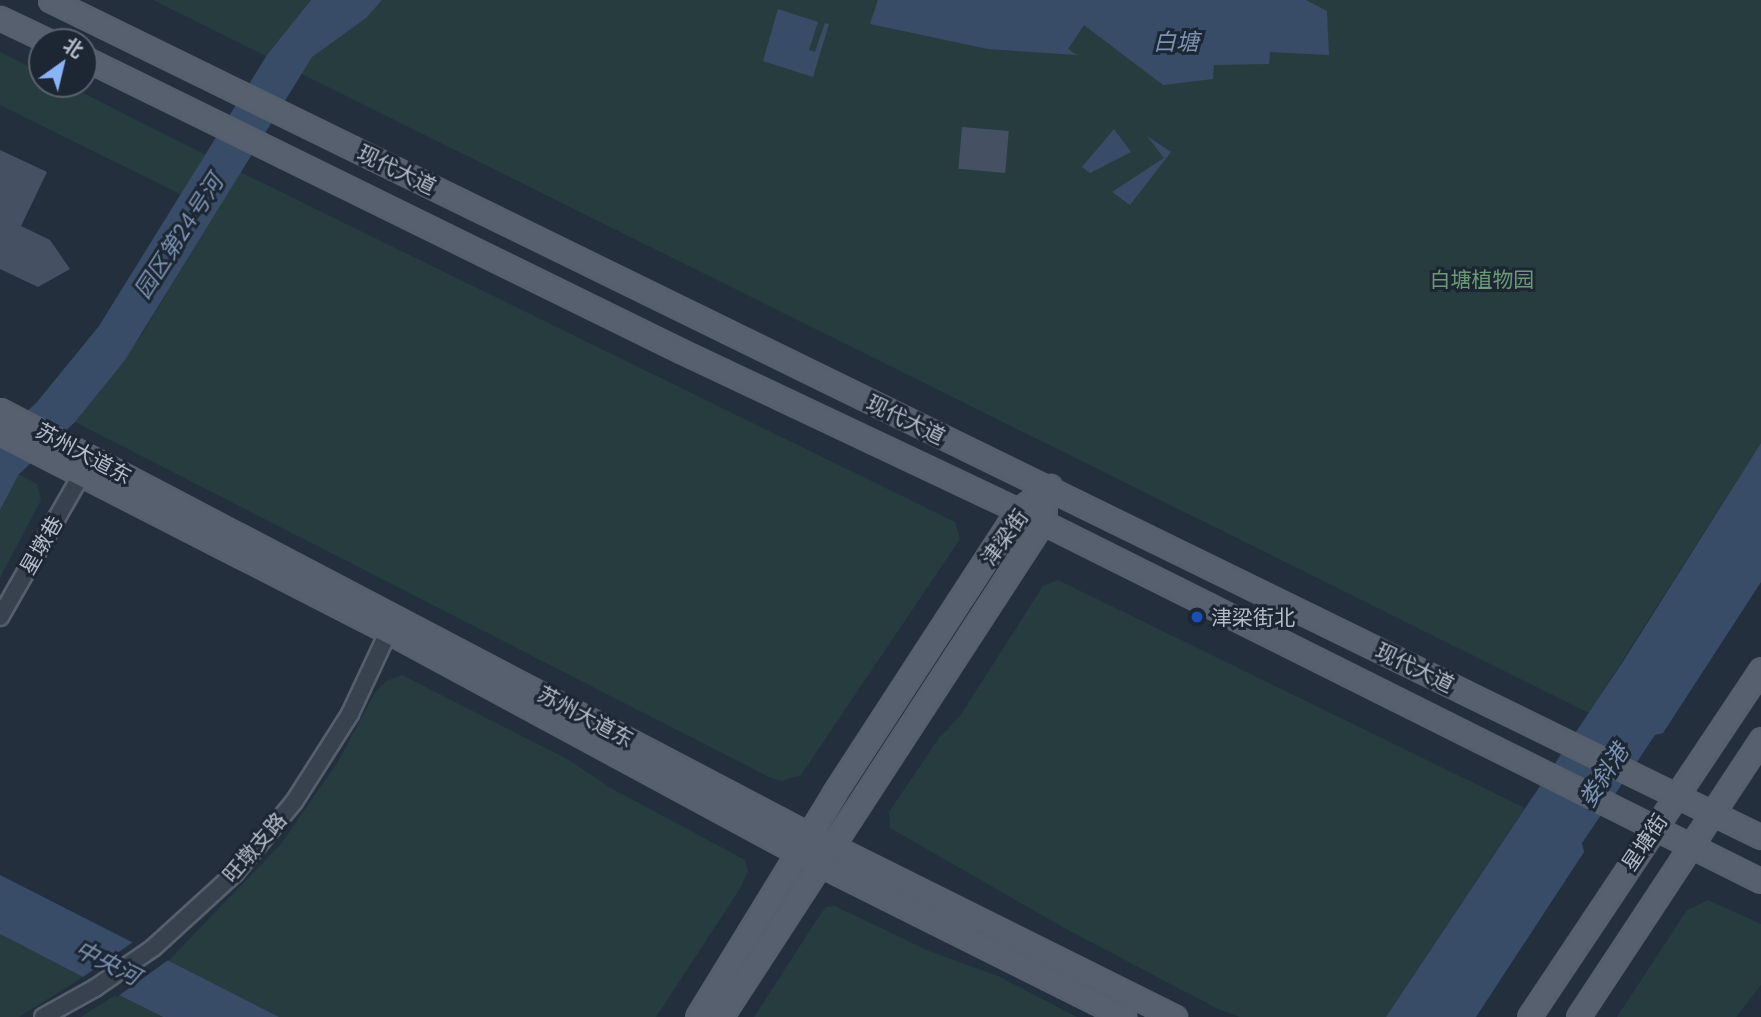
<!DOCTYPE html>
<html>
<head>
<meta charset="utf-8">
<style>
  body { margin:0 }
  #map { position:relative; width:1761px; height:1017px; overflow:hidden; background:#242f3e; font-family:Lato,"Noto Sans SC",sans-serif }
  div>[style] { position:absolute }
  .green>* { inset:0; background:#263c3f }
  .water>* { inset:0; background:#394c67 }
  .pier>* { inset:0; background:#242f3e }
  .building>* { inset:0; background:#455162; transform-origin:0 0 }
  .roads { filter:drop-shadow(2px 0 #565f6c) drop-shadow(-2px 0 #565f6c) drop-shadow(0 2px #565f6c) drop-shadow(0 -2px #565f6c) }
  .minor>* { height:16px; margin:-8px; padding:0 8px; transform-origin:8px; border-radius:8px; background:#38414e }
  .major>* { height:21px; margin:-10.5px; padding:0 10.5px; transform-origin:10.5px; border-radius:10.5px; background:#56606e }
  .dots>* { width:19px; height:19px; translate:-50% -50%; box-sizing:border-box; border:4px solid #1d2633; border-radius:50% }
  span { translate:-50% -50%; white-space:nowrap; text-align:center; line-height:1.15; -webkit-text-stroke:6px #1d2633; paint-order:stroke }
  .street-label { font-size:21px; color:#b4bcc9 }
  .park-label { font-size:21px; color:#6b9a76 }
  .poi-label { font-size:21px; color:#b4bcc9 }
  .left { translate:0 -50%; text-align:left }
  .water-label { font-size:23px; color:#7c92b1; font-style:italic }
  .north { position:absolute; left:28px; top:28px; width:70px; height:70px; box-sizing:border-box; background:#1d2633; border:2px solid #59626f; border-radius:50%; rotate:34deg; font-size:19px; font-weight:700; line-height:28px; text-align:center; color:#b4bcc9 }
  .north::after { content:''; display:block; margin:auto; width:24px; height:32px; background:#8ab4f8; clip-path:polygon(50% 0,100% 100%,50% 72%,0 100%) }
</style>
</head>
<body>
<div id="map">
  <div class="green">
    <i style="clip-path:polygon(153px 0,1761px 0,1761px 443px,1589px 713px)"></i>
    <i style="clip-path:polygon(0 52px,42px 73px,42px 84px,65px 84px,206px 155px,182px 195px,0 105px)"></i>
    <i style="clip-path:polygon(240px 172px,955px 522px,960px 539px,801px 775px,782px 781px,771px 778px,75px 422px,141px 336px)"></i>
    <i style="clip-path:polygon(19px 474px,37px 484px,41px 500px,0 578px,0 510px)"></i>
    <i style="clip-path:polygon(1058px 580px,1525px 808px,1386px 1017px,1240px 1017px,1218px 1009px,1068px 930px,890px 828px,889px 812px,939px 738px,960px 716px,1043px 586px)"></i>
    <i style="clip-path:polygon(402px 675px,569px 760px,609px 787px,745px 860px,748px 871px,741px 887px,656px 1017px,279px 1017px,168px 961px,281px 844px,337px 763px,376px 691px,386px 681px)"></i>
    <i style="clip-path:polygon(1708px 900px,1761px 924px,1761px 985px,1736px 1017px,1617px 1017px,1687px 910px)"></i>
    <i style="clip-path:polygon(835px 906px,929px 951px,998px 976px,1077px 1017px,754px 1017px,818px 918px,826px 907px)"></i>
    <i style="clip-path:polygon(0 934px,83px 977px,19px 1017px,0 1017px)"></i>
    <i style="clip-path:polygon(117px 994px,163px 1017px,81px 1017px)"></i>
  </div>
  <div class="water">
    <i style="clip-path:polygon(311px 0,382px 0,366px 18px,312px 57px,125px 360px,75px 422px,19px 474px,0 510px,0 437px,37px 402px,99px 326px,267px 55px)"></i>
    <i style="clip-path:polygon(878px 0,1306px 0,1327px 11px,1329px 55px,1270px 52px,1269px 64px,1214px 65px,1213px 79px,1163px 85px,1084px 25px,1068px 49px,1077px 55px,988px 49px,870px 24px)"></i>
    <i style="clip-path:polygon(778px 9px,818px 22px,809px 50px,815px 52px,825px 23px,829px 24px,813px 77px,763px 61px)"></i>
    <i style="clip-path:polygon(1114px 129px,1131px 152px,1090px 173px,1082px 167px)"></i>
    <i style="clip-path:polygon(1147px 136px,1171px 152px,1130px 205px,1112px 192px,1164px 158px)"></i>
    <i style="clip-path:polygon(1761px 443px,1761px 582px,1663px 733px,1655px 735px,1582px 843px,1584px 852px,1476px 1017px,1386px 1017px,1624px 660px)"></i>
    <i style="clip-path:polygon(0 875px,279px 1017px,163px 1017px,83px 977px,0 934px)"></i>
  </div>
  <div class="pier">
    <i style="clip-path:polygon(136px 940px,171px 958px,117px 997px,80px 979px)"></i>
  </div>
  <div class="building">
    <i style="left:962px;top:127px;width:47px;height:42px;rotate:5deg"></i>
    <i style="clip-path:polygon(0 150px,47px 172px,21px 226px,50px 240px,70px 269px,38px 287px,0 269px)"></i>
  </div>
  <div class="roads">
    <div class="minor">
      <i style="left:0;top:617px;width:165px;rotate:-60.2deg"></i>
      <i style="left:43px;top:1017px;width:60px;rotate:-29.1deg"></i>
      <i style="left:95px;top:988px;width:70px;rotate:-34.6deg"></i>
      <i style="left:153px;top:948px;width:111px;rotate:-42.4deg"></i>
      <i style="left:235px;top:873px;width:92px;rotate:-50.3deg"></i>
      <i style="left:294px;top:802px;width:104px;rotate:-57.5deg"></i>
      <i style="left:350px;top:714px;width:99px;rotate:-65deg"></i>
    </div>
    <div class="major">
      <i style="left:50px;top:0;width:1905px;rotate:26.07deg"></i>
      <i style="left:0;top:18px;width:55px;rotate:25.6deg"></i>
      <i style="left:84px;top:58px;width:665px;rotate:26.14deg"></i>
      <i style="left:681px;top:351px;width:373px;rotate:25.3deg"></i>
      <i style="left:1018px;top:510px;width:830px;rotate:26.53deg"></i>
      <i style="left:0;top:410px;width:915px;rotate:27.69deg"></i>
      <i style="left:810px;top:835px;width:408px;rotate:26.5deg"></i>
      <i style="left:0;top:433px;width:437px;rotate:27.1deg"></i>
      <i style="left:389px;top:632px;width:466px;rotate:28.4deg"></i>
      <i style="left:799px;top:854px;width:364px;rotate:26.6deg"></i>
      <i style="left:697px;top:1017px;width:263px;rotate:-58.5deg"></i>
      <i style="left:834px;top:793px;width:338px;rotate:-57deg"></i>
      <i style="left:1018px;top:510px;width:40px;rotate:-37deg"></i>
      <i style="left:721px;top:1017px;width:591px;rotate:-56.96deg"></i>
      <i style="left:1043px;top:522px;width:13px;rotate:-81deg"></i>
      <i style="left:1529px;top:1017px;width:418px;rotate:-56.3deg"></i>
      <i style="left:1578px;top:1017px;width:333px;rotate:-56.6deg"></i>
    </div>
  </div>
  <div class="dots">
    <i style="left:1197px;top:617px;background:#1a4fb4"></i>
  </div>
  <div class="street-label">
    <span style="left:397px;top:169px;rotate:26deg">现代大道</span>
    <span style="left:906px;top:419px;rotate:26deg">现代大道</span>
    <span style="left:84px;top:453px;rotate:28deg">苏州大道东</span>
    <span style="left:1004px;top:537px;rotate:-54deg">津梁街</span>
    <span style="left:41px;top:545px;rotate:-60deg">星墩巷</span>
    <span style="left:1415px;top:667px;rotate:26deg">现代大道</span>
    <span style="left:586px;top:716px;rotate:28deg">苏州大道东</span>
    <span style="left:1644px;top:842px;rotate:-56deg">星塘街</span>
    <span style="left:254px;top:847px;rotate:-49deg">旺墩支路</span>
  </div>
  <div class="park-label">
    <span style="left:1482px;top:279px">白塘植物园</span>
  </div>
  <div class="poi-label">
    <span class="left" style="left:1211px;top:617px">津梁街北</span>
  </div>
  <div class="water-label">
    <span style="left:1176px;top:41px">白塘</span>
    <span style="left:178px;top:236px;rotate:-57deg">园区第24号河</span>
    <span style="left:1603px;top:775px;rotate:-57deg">娄斜港</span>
    <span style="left:108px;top:962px;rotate:27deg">中央河</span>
  </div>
  <div class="north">北</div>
</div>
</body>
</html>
